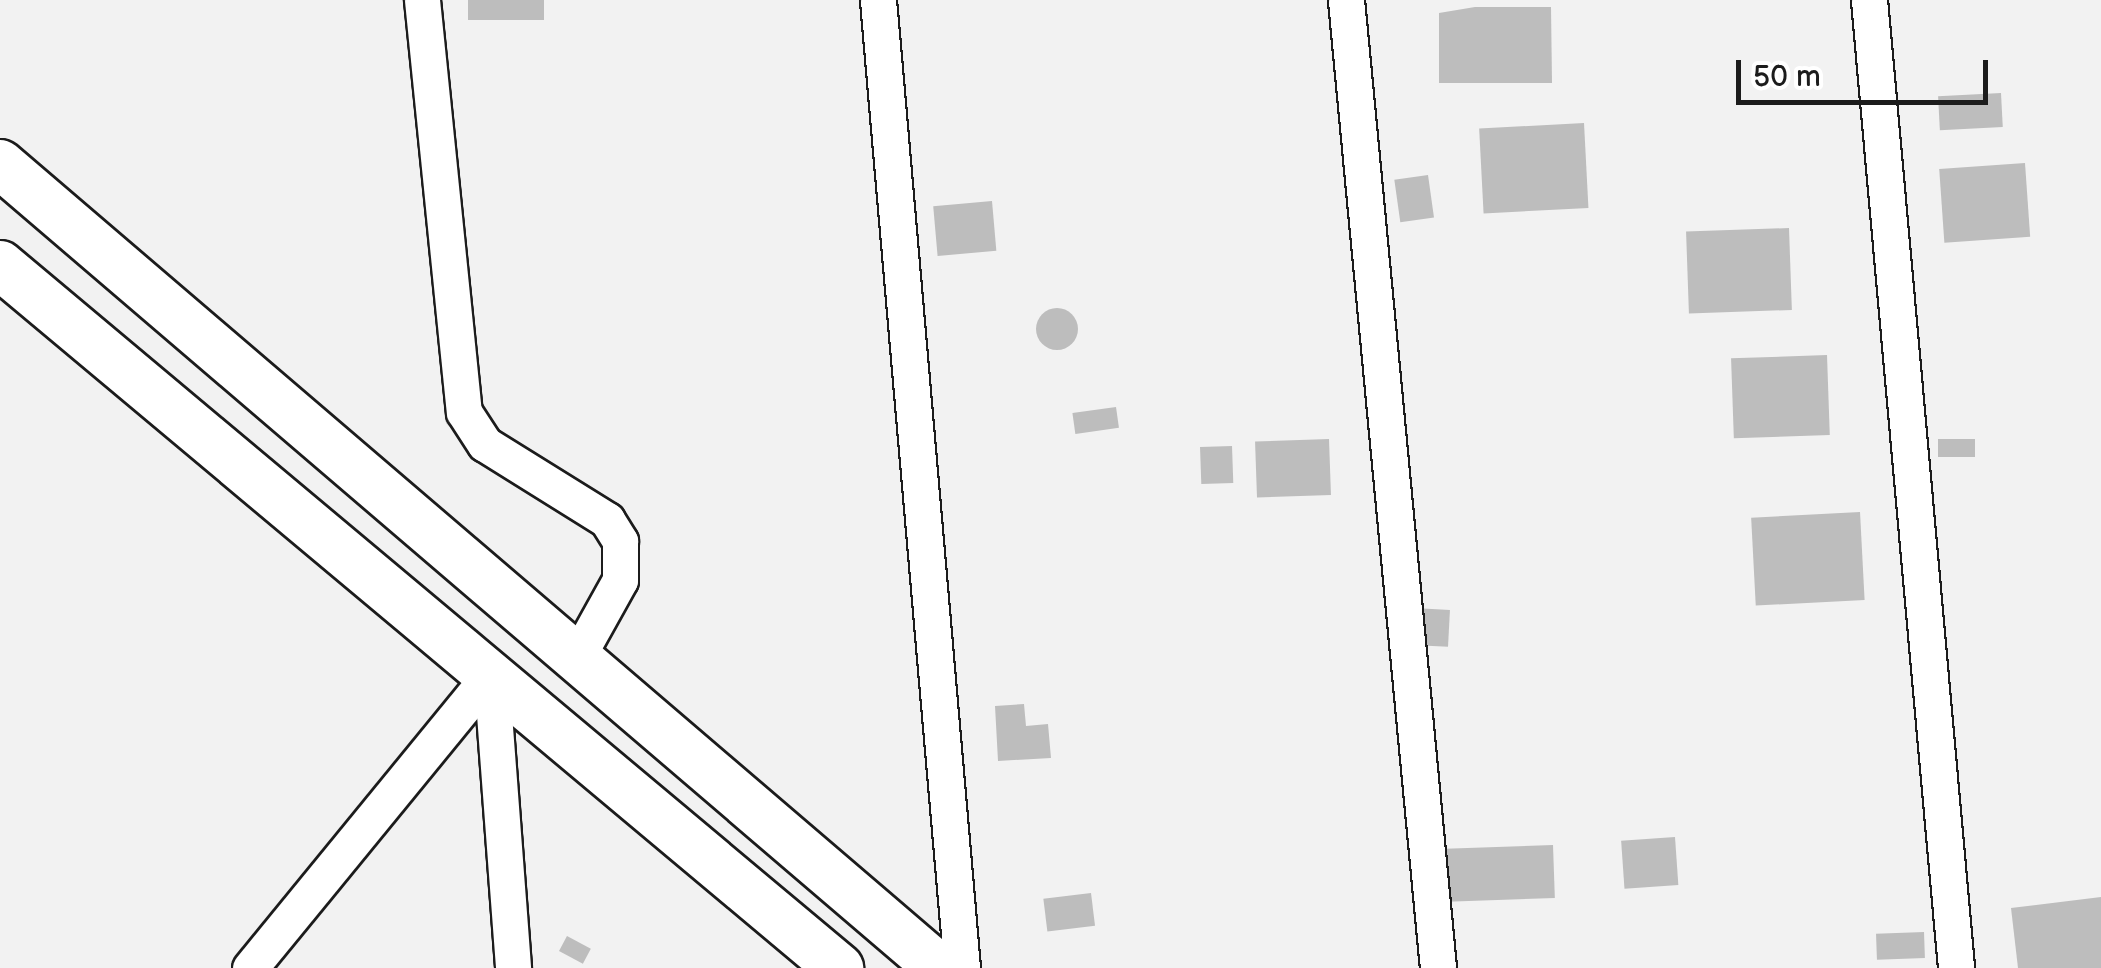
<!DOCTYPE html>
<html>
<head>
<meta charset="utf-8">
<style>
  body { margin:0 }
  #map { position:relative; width:2101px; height:968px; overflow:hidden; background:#f2f2f2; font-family:"Balsamiq Sans",sans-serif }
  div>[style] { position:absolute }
  .building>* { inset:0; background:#bdbdbd; transform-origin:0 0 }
  .round { border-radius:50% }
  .roads { filter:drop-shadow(2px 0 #1c1c1c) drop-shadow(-2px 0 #1c1c1c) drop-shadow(0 2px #1c1c1c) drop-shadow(0 -2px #1c1c1c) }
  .minor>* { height:35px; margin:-17.5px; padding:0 17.5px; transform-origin:17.5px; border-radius:17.5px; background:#fff }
  .secondary>* { height:48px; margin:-24px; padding:0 24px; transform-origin:24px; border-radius:24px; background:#fff }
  span { translate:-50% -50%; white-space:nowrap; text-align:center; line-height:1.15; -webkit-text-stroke:8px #fff; paint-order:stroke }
  .scale { position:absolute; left:1736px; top:60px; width:252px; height:45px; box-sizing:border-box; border:5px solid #1c1c1c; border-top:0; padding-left:12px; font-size:30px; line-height:35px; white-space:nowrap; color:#1c1c1c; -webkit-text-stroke:8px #fff; paint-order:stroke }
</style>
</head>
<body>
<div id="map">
  <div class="building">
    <i style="left:468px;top:0;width:76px;height:20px"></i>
    <i style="clip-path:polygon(1475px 7px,1551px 7px,1552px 83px,1439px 83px,1439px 13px)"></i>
    <i style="left:2001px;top:93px;width:34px;height:63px;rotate:87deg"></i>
    <i style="left:1584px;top:123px;width:85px;height:105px;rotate:87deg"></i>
    <i style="left:2025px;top:163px;width:74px;height:86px;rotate:86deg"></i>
    <i style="left:1428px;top:175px;width:43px;height:34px;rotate:82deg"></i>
    <i style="left:992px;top:201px;width:50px;height:59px;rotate:85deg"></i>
    <i style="left:1789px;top:228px;width:82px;height:103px;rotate:88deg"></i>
    <i class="round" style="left:1036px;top:308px;width:42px;height:42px"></i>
    <i style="left:1827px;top:355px;width:80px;height:96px;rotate:88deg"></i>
    <i style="left:1116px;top:407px;width:21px;height:44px;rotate:82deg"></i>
    <i style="left:1329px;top:439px;width:56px;height:74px;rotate:88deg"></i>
    <i style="left:1938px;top:439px;width:37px;height:18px"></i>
    <i style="left:1232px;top:446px;width:37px;height:32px;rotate:88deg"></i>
    <i style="left:1860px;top:512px;width:88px;height:109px;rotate:87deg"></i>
    <i style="left:1414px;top:608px;width:36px;height:37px;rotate:3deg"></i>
    <i style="clip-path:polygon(1024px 704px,1026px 726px,1048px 724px,1051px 758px,998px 761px,995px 706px)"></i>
    <i style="left:1675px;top:837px;width:48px;height:54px;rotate:86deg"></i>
    <i style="left:1553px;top:845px;width:53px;height:115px;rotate:88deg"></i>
    <i style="left:1091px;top:893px;width:33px;height:48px;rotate:83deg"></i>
    <i style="clip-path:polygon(2101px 897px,2101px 968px,2018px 968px,2011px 908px)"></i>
    <i style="left:1924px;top:932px;width:26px;height:48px;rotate:88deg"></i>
    <i style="left:567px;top:936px;width:27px;height:17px;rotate:28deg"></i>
  </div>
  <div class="roads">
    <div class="minor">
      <i style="left:422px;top:0;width:414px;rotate:84.2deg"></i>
      <i style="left:464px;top:412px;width:38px;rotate:57deg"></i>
      <i style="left:485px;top:444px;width:144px;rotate:31.9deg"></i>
      <i style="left:607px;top:520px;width:25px;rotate:58deg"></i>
      <i style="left:620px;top:541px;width:39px;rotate:90deg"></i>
      <i style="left:620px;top:580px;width:90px;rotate:119.1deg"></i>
      <i style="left:878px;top:0;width:972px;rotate:85.04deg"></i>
      <i style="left:1346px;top:0;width:972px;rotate:84.57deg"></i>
      <i style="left:1869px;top:0;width:972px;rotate:84.86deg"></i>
      <i style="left:491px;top:674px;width:295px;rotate:85.7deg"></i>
      <i style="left:250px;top:968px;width:380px;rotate:-50.7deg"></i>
    </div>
    <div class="secondary">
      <i style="left:0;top:164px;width:1236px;rotate:40.57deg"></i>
      <i style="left:0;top:265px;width:1095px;rotate:39.96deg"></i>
    </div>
  </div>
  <div class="scale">50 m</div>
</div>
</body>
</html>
